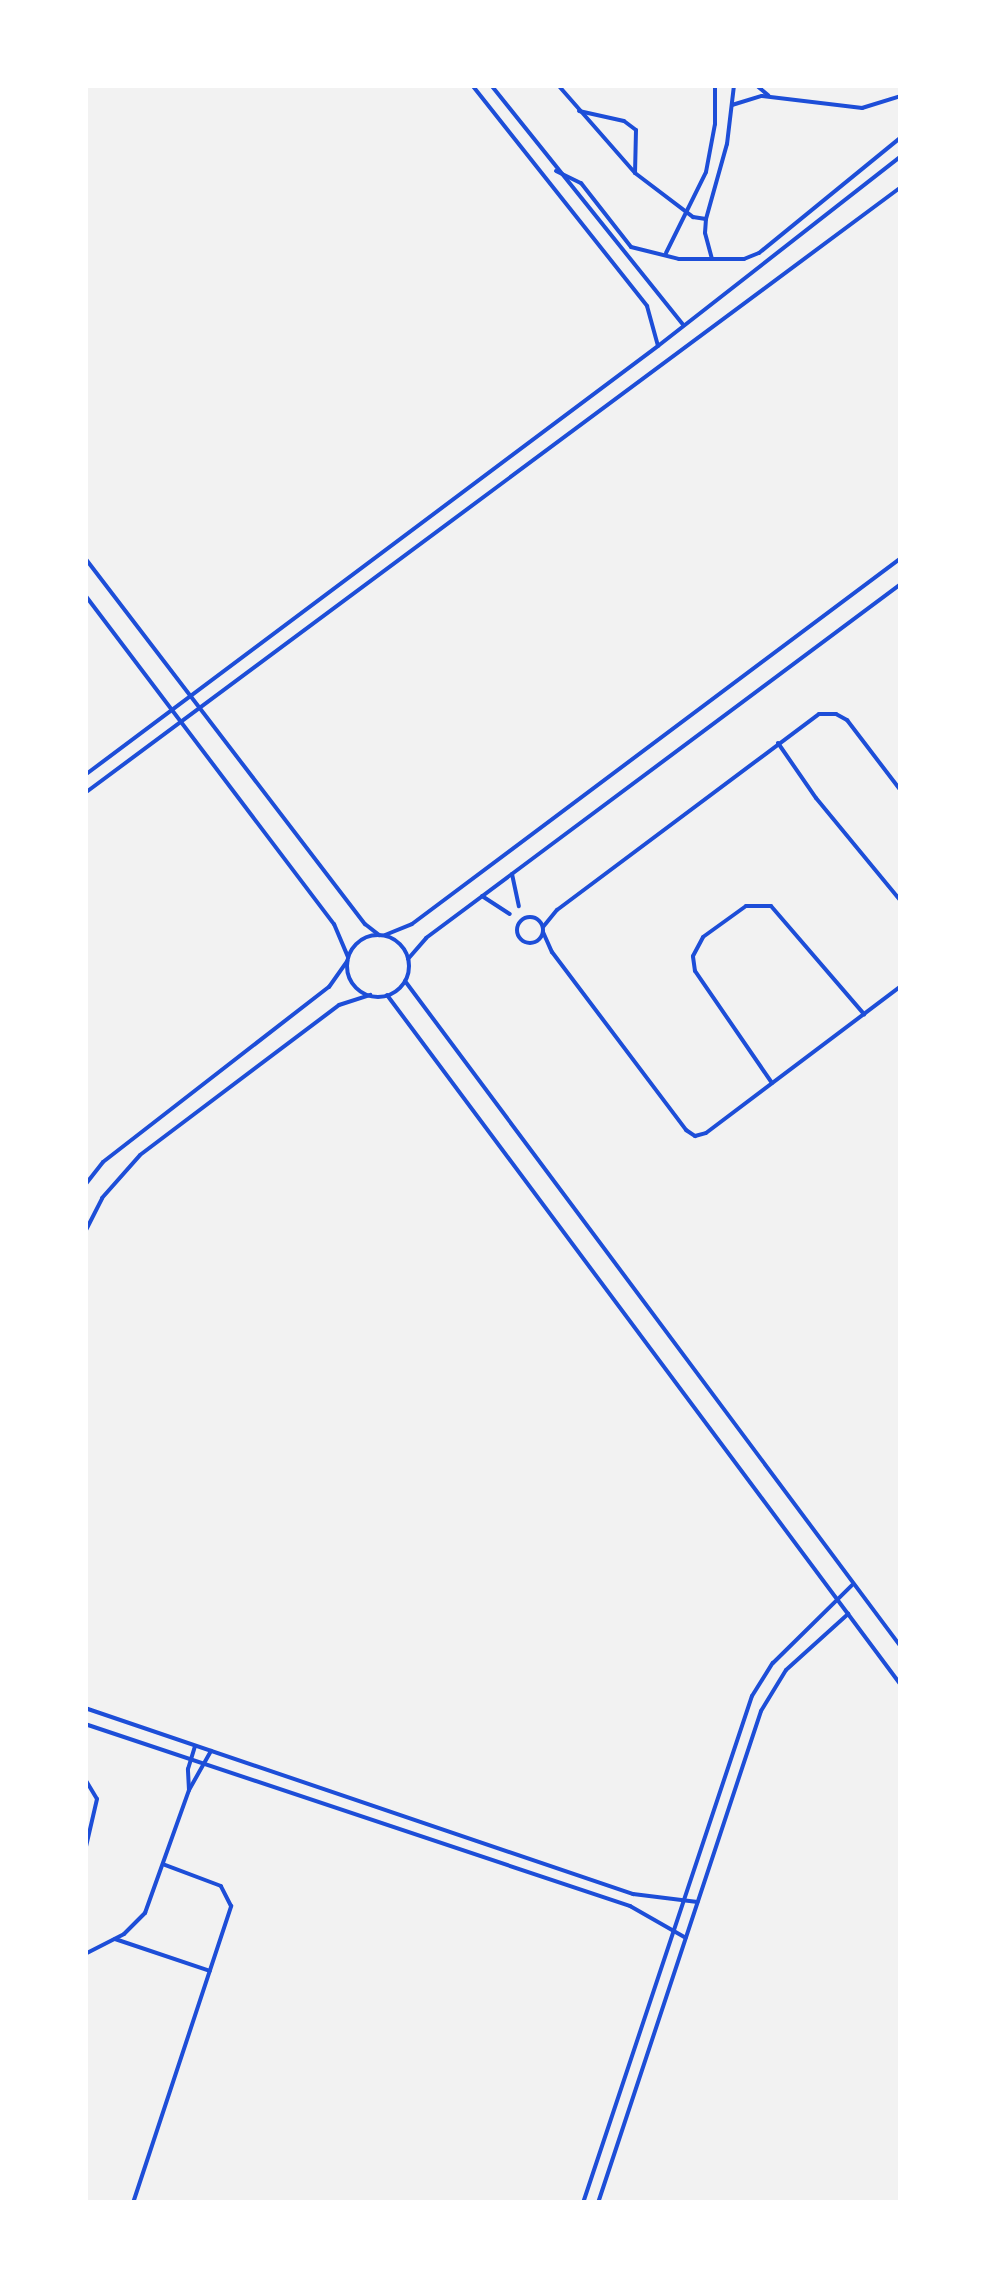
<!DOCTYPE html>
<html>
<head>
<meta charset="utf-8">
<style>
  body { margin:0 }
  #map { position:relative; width:986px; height:2288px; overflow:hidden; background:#f2f2f2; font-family:"Sofia Sans Condensed",sans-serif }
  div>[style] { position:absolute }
  .minor>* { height:4px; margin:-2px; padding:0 2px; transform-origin:2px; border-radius:2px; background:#1d4ed8 }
  .minor>.ring { margin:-2px; padding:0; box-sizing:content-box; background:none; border:4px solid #1d4ed8; border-radius:50% }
  span { translate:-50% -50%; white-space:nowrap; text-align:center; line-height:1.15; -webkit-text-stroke:8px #fff; paint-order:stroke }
  .frame { position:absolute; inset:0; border:88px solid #fff; pointer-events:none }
</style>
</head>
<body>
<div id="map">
  <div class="minor">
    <i style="left:472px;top:85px;width:282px;rotate:51.6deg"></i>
    <i style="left:647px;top:306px;width:41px;rotate:74.6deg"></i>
    <i style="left:491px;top:85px;width:307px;rotate:51.3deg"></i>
    <i style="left:558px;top:85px;width:117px;rotate:48.8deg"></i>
    <i style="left:635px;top:173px;width:73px;rotate:37.2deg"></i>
    <i style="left:693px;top:217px;width:13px;rotate:9deg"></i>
    <i style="left:756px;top:85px;width:16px;rotate:40deg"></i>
    <i style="left:732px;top:105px;width:31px;rotate:-17deg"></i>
    <i style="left:762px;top:96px;width:101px;rotate:6.8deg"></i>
    <i style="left:862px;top:108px;width:41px;rotate:-17.1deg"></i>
    <i style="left:579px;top:111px;width:46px;rotate:12.5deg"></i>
    <i style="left:624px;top:121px;width:15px;rotate:37deg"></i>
    <i style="left:636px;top:130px;width:43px;rotate:91.3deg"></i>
    <i style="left:556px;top:171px;width:28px;rotate:26deg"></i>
    <i style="left:581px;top:183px;width:81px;rotate:52deg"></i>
    <i style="left:631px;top:247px;width:49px;rotate:14deg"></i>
    <i style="left:679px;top:259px;width:65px"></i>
    <i style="left:744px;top:259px;width:16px;rotate:-22deg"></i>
    <i style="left:759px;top:253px;width:183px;rotate:-39.2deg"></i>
    <i style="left:666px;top:253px;width:90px;rotate:-63.7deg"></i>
    <i style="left:706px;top:172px;width:49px;rotate:-79.4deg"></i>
    <i style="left:715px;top:124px;width:39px;rotate:-90deg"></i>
    <i style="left:712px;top:259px;width:27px;rotate:-105deg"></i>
    <i style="left:705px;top:233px;width:14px;rotate:-86deg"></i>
    <i style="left:706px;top:219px;width:78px;rotate:-74.4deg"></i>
    <i style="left:727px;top:144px;width:59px;rotate:-83.2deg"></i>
    <i style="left:85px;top:558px;width:461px;rotate:52.6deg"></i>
    <i style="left:365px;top:924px;width:18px;rotate:38deg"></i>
    <i style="left:85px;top:595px;width:413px;rotate:52.9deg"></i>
    <i style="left:334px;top:924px;width:36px;rotate:67deg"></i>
    <i style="left:778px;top:743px;width:67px;rotate:55.4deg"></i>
    <i style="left:816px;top:798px;width:134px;rotate:50.5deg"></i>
    <i style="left:85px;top:775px;width:716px;rotate:-36.82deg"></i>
    <i style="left:658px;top:346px;width:308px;rotate:-38deg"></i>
    <i style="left:85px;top:793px;width:1016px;rotate:-36.6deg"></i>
    <i style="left:512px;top:874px;width:33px;rotate:78deg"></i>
    <i style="left:482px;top:896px;width:33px;rotate:33deg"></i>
    <i class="ring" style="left:517px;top:917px;width:22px;height:22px"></i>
    <i style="left:543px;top:927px;width:22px;rotate:-51deg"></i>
    <i style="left:557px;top:910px;width:327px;rotate:-36.8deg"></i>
    <i style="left:819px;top:714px;width:17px"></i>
    <i style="left:836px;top:714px;width:13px;rotate:29deg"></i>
    <i style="left:847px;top:720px;width:89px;rotate:52.7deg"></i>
    <i style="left:543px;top:932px;width:22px;rotate:66deg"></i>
    <i style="left:552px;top:952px;width:223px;rotate:53deg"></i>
    <i style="left:686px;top:1130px;width:11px;rotate:34deg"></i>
    <i style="left:695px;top:1136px;width:11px;rotate:-15deg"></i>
    <i style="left:706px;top:1133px;width:244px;rotate:-37deg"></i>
    <i style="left:385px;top:935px;width:29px;rotate:-22deg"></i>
    <i style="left:412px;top:924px;width:611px;rotate:-36.81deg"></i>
    <i class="ring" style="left:347px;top:935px;width:58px;height:58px"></i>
    <i style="left:408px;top:959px;width:28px;rotate:-49deg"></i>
    <i style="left:426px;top:938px;width:592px;rotate:-36.7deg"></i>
    <i style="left:405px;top:981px;width:830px;rotate:53.32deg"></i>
    <i style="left:387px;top:995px;width:860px;rotate:53.32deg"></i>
    <i style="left:772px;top:1083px;width:136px;rotate:-124.5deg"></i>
    <i style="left:695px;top:971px;width:15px;rotate:-98deg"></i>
    <i style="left:693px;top:956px;width:21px;rotate:-62deg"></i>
    <i style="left:703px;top:937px;width:53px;rotate:-35.8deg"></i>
    <i style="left:746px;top:906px;width:25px"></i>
    <i style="left:771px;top:906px;width:143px;rotate:49.3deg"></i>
    <i style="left:85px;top:1185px;width:29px;rotate:-52deg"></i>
    <i style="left:103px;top:1162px;width:286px;rotate:-37.8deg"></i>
    <i style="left:329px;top:987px;width:32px;rotate:-55deg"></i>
    <i style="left:85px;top:1232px;width:38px;rotate:-63deg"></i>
    <i style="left:102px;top:1198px;width:57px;rotate:-48.5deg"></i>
    <i style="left:140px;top:1155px;width:249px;rotate:-37deg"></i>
    <i style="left:339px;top:1005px;width:33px;rotate:-18deg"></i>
    <i style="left:85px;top:1708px;width:579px;rotate:18.75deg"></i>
    <i style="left:633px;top:1894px;width:65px;rotate:7deg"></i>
    <i style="left:85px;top:1724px;width:575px;rotate:18.47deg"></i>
    <i style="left:630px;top:1906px;width:64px;rotate:29.7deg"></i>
    <i style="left:85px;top:1779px;width:23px;rotate:59deg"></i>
    <i style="left:97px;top:1799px;width:53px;rotate:103deg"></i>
    <i style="left:189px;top:1790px;width:21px;rotate:-93deg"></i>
    <i style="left:188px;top:1769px;width:24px;rotate:-73deg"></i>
    <i style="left:115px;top:1939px;width:100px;rotate:18.6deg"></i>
    <i style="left:85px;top:1954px;width:44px;rotate:-27.1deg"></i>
    <i style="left:124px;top:1934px;width:30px;rotate:-45deg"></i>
    <i style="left:145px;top:1913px;width:131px;rotate:-70.3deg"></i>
    <i style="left:189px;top:1790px;width:45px;rotate:-60.6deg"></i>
    <i style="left:133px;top:2203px;width:313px;rotate:-71.7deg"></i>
    <i style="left:231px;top:1906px;width:22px;rotate:-117deg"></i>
    <i style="left:221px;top:1886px;width:60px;rotate:-159.4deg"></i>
    <i style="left:583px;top:2203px;width:534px;rotate:-71.57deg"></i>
    <i style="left:752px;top:1696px;width:39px;rotate:-58deg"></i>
    <i style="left:773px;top:1663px;width:111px;rotate:-44.6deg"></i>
    <i style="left:598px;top:2203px;width:518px;rotate:-71.67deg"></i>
    <i style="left:761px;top:1711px;width:48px;rotate:-58.6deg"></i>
    <i style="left:786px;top:1670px;width:84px;rotate:-42.1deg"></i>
  </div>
  <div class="frame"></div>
</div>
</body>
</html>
